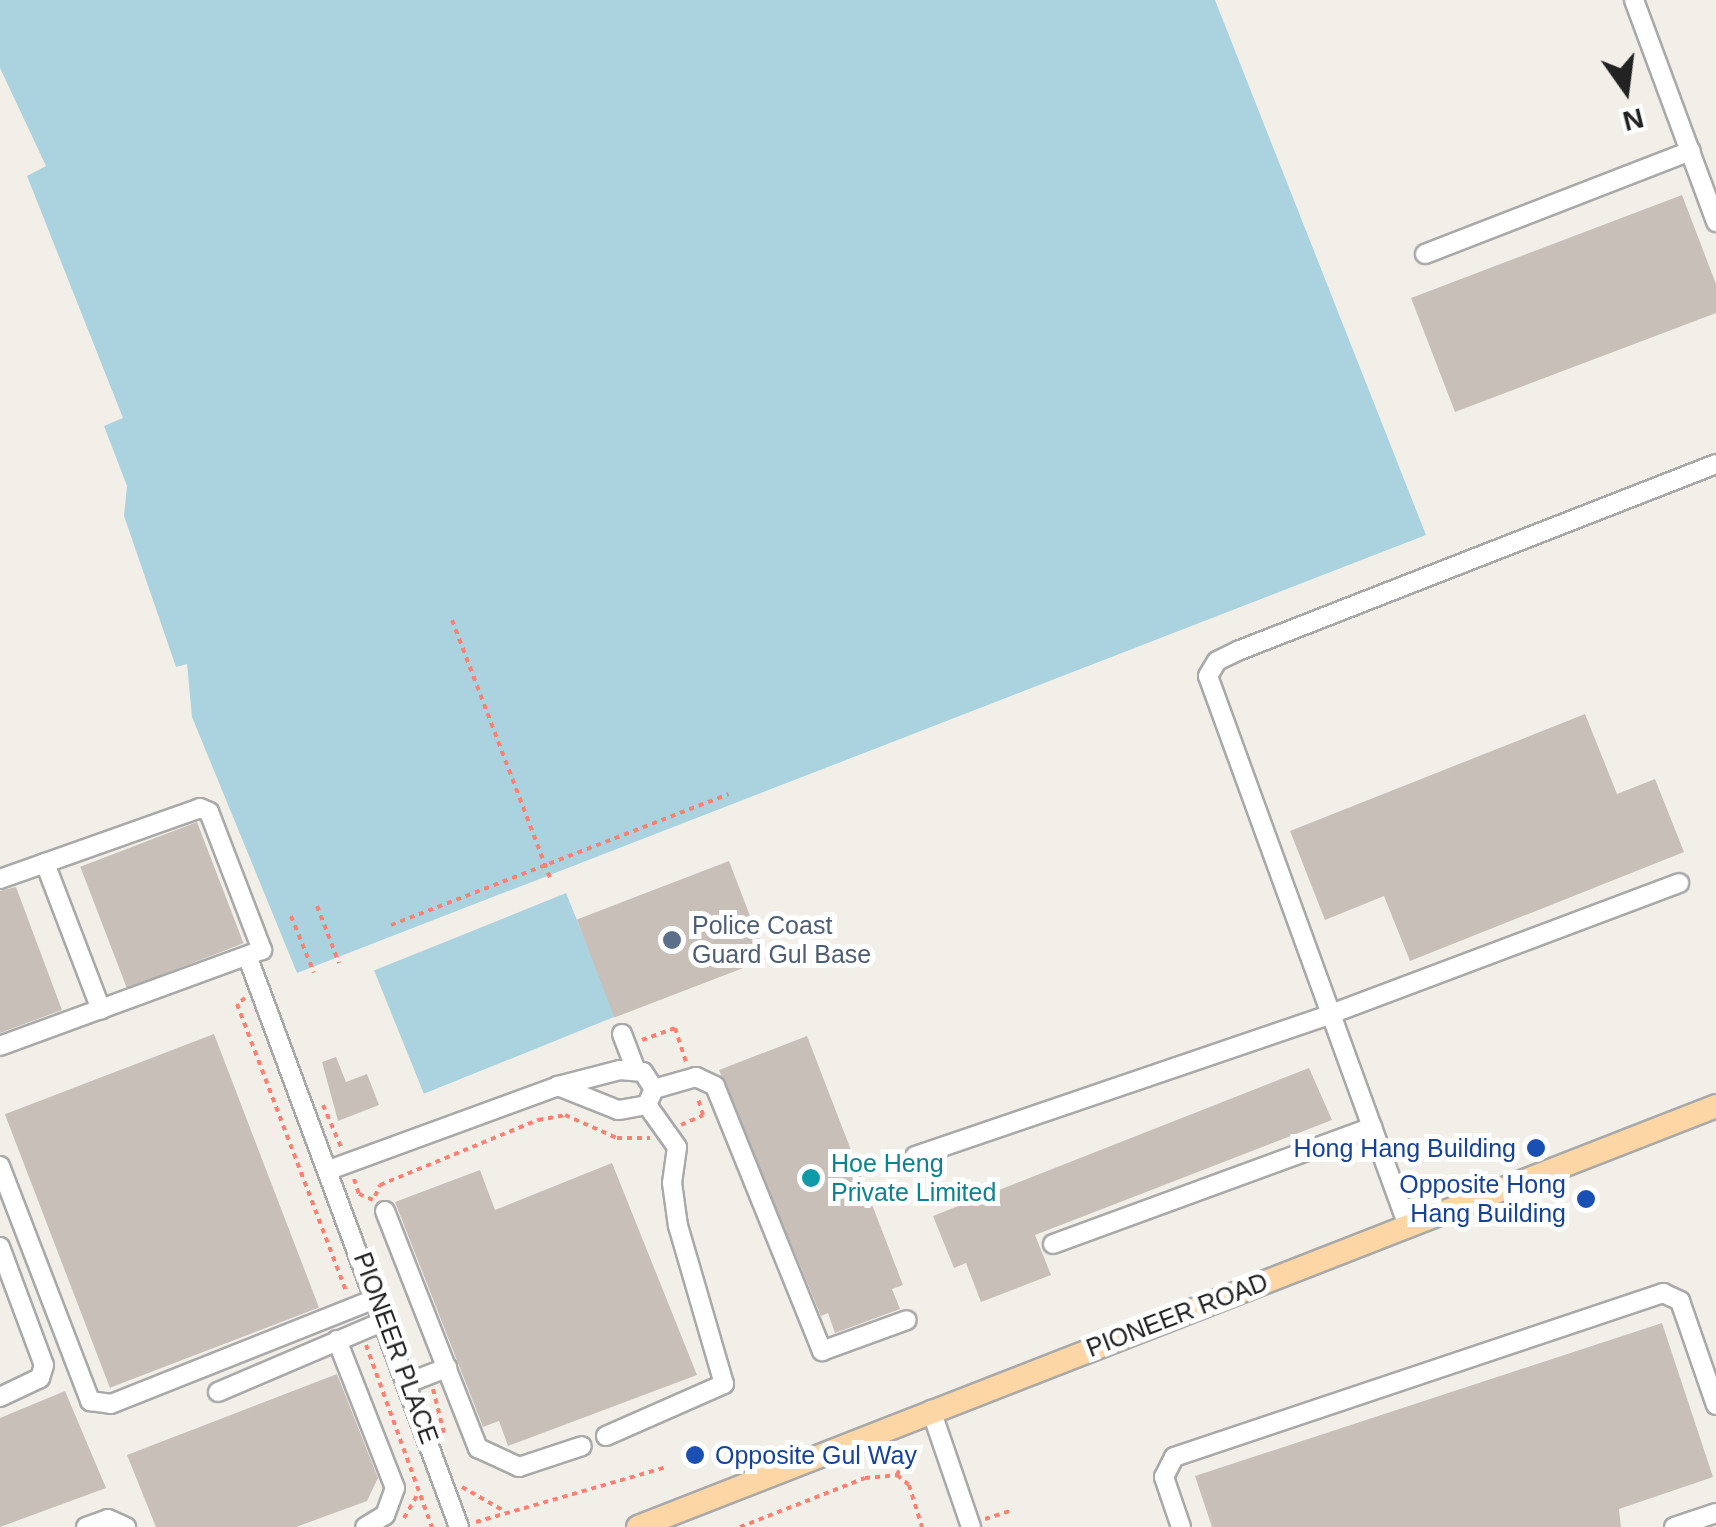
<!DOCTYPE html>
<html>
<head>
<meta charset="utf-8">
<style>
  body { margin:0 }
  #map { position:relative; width:1716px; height:1527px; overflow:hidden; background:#f2efe9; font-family:Arial,sans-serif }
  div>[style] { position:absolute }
  .water>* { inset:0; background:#aad3df; transform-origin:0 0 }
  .building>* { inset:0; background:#c7bfb8; transform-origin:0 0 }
  .path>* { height:4px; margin-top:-2px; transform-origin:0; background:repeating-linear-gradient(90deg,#fa8072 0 5px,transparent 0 10px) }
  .roads { filter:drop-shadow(2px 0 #a9a9a9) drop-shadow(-2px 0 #a9a9a9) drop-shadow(0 2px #a9a9a9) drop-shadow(0 -2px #a9a9a9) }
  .minor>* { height:18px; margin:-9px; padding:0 9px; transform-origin:9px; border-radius:9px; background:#fff }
  .major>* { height:22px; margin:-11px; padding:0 11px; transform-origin:11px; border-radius:11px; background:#fcd6a4 }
  .dots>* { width:28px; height:28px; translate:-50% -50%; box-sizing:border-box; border:5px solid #fff; border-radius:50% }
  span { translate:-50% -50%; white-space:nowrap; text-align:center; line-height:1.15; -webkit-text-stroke:10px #fff; paint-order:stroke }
  .service-label { font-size:25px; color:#4e5e75 }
  .left { translate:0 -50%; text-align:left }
  .transit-label { font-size:25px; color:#164399 }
  .right { translate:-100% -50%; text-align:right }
  .culture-label { font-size:25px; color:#0d838f }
  .street-label { font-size:25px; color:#222 }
  .north { position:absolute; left:1576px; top:40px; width:100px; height:100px; -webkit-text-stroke:8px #fff; paint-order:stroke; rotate:166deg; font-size:28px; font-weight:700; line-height:40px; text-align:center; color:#222 }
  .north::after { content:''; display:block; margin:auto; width:35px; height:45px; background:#222; clip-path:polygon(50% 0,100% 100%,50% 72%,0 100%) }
</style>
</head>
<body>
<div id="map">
  <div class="water">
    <i style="clip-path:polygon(0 0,1215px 0,1426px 535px,297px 973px,192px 717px,187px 664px,176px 667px,124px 516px,127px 486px,104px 426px,123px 418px,27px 176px,46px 166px,0 68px)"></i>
    <i style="left:566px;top:893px;width:133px;height:207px;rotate:68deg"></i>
  </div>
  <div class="building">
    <i style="clip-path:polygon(1682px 195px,1716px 284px,1716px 313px,1455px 412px,1411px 298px)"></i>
    <i style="clip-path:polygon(1585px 714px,1617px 794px,1655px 779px,1684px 852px,1410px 961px,1384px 896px,1325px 920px,1290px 831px)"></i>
    <i style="left:197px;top:822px;width:130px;height:125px;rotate:69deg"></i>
    <i style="left:729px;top:861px;width:105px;height:163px;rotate:69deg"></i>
    <i style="clip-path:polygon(16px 887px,62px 1010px,0 1033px,0 891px)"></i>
    <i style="left:214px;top:1034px;width:293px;height:224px;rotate:69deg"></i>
    <i style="clip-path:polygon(807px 1036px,903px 1285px,892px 1289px,900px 1309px,835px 1333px,828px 1313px,821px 1316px,719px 1070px)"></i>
    <i style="clip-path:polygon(336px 1057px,346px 1082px,367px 1074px,379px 1105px,338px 1121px,322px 1062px)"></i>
    <i style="clip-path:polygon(1309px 1068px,1332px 1120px,1035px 1235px,1051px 1275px,981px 1302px,966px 1263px,954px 1268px,933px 1216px)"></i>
    <i style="clip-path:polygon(612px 1163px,697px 1375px,508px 1446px,499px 1421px,483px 1427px,395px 1202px,480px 1170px,495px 1210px)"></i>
    <i style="clip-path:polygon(1662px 1323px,1713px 1477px,1619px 1509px,1621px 1527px,1212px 1527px,1195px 1476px)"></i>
    <i style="clip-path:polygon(337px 1374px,378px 1478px,367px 1501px,296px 1527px,156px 1527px,127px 1455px)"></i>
    <i style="clip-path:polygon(65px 1391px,106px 1488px,0 1527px,0 1418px)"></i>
  </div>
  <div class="path">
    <i style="left:452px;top:620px;width:279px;rotate:69.2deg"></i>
    <i style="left:317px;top:906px;width:61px;rotate:68.9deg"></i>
    <i style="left:291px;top:916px;width:61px;rotate:68deg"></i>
    <i style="left:391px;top:925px;width:362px;rotate:-21.2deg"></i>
    <i style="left:245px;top:998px;width:10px;rotate:143deg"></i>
    <i style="left:237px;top:1004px;width:310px;rotate:69.2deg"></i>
    <i style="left:642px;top:1040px;width:35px;rotate:-20deg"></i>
    <i style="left:675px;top:1028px;width:35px;rotate:72deg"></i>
    <i style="left:323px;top:1105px;width:46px;rotate:66.8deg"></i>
    <i style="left:681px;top:1125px;width:24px;rotate:-24deg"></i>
    <i style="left:703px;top:1115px;width:17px;rotate:-107deg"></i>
    <i style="left:354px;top:1179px;width:16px;rotate:72deg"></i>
    <i style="left:359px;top:1194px;width:15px;rotate:23deg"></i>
    <i style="left:375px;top:1196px;width:12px;rotate:-66deg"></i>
    <i style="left:380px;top:1185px;width:171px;rotate:-22.4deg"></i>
    <i style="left:538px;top:1120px;width:27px;rotate:-10deg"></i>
    <i style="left:565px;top:1115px;width:57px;rotate:23.9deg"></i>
    <i style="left:617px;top:1138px;width:33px"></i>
    <i style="left:366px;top:1345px;width:194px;rotate:70.1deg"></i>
    <i style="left:433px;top:1389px;width:45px;rotate:76deg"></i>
    <i style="left:897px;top:1475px;width:17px;rotate:-66deg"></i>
    <i style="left:462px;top:1487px;width:48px;rotate:29.7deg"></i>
    <i style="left:404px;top:1518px;width:30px;rotate:-60deg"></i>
    <i style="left:985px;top:1519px;width:29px;rotate:-18deg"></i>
    <i style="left:476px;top:1522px;width:198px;rotate:-16.1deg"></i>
    <i style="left:740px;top:1527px;width:134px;rotate:-21.4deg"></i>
    <i style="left:865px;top:1478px;width:32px;rotate:-5deg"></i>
    <i style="left:897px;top:1475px;width:16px;rotate:40deg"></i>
    <i style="left:909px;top:1485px;width:44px;rotate:72.8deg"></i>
  </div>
  <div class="roads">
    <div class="minor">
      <i style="left:1634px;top:0;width:237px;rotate:69.7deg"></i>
      <i style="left:1425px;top:254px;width:285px;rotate:-21.2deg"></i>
      <i style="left:45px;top:863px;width:157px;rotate:69.1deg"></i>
      <i style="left:0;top:879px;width:212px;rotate:-19.5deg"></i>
      <i style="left:200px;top:808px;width:10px;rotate:24deg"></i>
      <i style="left:209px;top:812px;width:148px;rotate:69deg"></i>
      <i style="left:262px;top:950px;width:279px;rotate:159.9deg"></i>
      <i style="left:248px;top:958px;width:607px;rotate:69.65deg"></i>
      <i style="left:622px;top:1034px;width:36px;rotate:69deg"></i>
      <i style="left:654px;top:1089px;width:44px;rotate:-15.9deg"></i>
      <i style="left:696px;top:1077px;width:21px;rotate:25deg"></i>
      <i style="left:715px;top:1086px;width:286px;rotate:68deg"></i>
      <i style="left:822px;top:1351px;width:90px;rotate:-20deg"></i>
      <i style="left:915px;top:1156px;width:440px;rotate:-18.8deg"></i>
      <i style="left:1331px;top:1014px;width:372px;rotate:-20.6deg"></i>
      <i style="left:0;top:1166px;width:252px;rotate:69deg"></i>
      <i style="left:90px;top:1401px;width:21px;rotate:8deg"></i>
      <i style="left:111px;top:1404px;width:287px;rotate:-21.7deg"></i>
      <i style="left:329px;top:1170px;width:244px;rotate:-20.1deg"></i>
      <i style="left:558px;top:1086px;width:64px;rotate:-14.5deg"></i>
      <i style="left:620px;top:1070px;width:23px;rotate:5deg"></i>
      <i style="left:643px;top:1072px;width:20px;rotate:57deg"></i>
      <i style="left:654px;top:1089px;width:17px;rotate:114deg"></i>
      <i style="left:647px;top:1105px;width:29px;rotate:170deg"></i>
      <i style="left:618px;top:1110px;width:65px;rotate:-158.2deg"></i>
      <i style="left:385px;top:1211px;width:255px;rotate:68.6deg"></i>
      <i style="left:478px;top:1448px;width:45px;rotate:24.9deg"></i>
      <i style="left:519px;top:1467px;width:66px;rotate:-18.4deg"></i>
      <i style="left:1408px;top:1226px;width:585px;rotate:-109.98deg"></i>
      <i style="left:1208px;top:676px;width:17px;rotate:-59deg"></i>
      <i style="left:1217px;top:661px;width:25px;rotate:-26deg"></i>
      <i style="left:1240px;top:650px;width:511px;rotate:-21.34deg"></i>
      <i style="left:1053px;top:1244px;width:340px;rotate:-20.1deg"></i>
      <i style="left:0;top:1247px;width:126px;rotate:69.6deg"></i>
      <i style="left:44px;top:1365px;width:14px;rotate:107deg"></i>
      <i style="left:40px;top:1378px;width:44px;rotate:154.6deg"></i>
      <i style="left:337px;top:1340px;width:159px;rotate:68.6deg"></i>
      <i style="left:395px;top:1488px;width:29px;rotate:110deg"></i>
      <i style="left:385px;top:1515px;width:23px;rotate:149deg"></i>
      <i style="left:410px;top:1382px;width:40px;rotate:-21deg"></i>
      <i style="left:218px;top:1392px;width:184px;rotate:-23.1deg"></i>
      <i style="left:931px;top:1410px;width:124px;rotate:71.1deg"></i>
      <i style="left:606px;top:1436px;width:129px;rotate:-23.8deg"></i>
      <i style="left:724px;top:1384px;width:165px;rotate:-106.2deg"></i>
      <i style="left:678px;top:1226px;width:43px;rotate:-97.9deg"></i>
      <i style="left:672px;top:1183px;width:36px;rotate:-82deg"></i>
      <i style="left:677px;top:1147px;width:52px;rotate:-125.5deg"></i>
      <i style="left:86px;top:1527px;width:23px;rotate:-20deg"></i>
      <i style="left:108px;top:1519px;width:20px;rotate:24deg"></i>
      <i style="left:1181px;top:1527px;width:53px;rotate:-108.8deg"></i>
      <i style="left:1164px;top:1477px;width:22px;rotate:-63deg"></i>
      <i style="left:1174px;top:1457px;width:516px;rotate:-18.54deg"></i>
      <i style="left:1663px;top:1293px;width:19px;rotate:25deg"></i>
      <i style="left:1680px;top:1301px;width:110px;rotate:70.9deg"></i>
      <i style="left:1674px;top:1527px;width:44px;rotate:-18.4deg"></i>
    </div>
    <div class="major">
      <i style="left:638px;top:1527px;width:1157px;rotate:-21.33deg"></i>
    </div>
  </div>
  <div class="dots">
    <i style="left:672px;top:940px;background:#5c6f8a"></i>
    <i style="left:1536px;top:1148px;background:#1a4fb4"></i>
    <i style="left:811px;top:1178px;background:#0f9aa8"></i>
    <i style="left:1586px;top:1199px;background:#1a4fb4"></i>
    <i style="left:695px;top:1455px;background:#1a4fb4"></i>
  </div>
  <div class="service-label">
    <span class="left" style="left:692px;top:940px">Police Coast<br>Guard Gul Base</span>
  </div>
  <div class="transit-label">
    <span class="right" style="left:1516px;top:1148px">Hong Hang Building</span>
    <span class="right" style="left:1566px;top:1199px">Opposite Hong<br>Hang Building</span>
    <span class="left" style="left:715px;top:1455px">Opposite Gul Way</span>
  </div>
  <div class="culture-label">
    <span class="left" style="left:831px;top:1178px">Hoe Heng<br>Private Limited</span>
  </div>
  <div class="street-label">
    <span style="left:1177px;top:1315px;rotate:-21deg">PIONEER ROAD</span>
    <span style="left:396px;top:1348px;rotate:70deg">PIONEER PLACE</span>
  </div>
  <div class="north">N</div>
</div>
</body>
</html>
